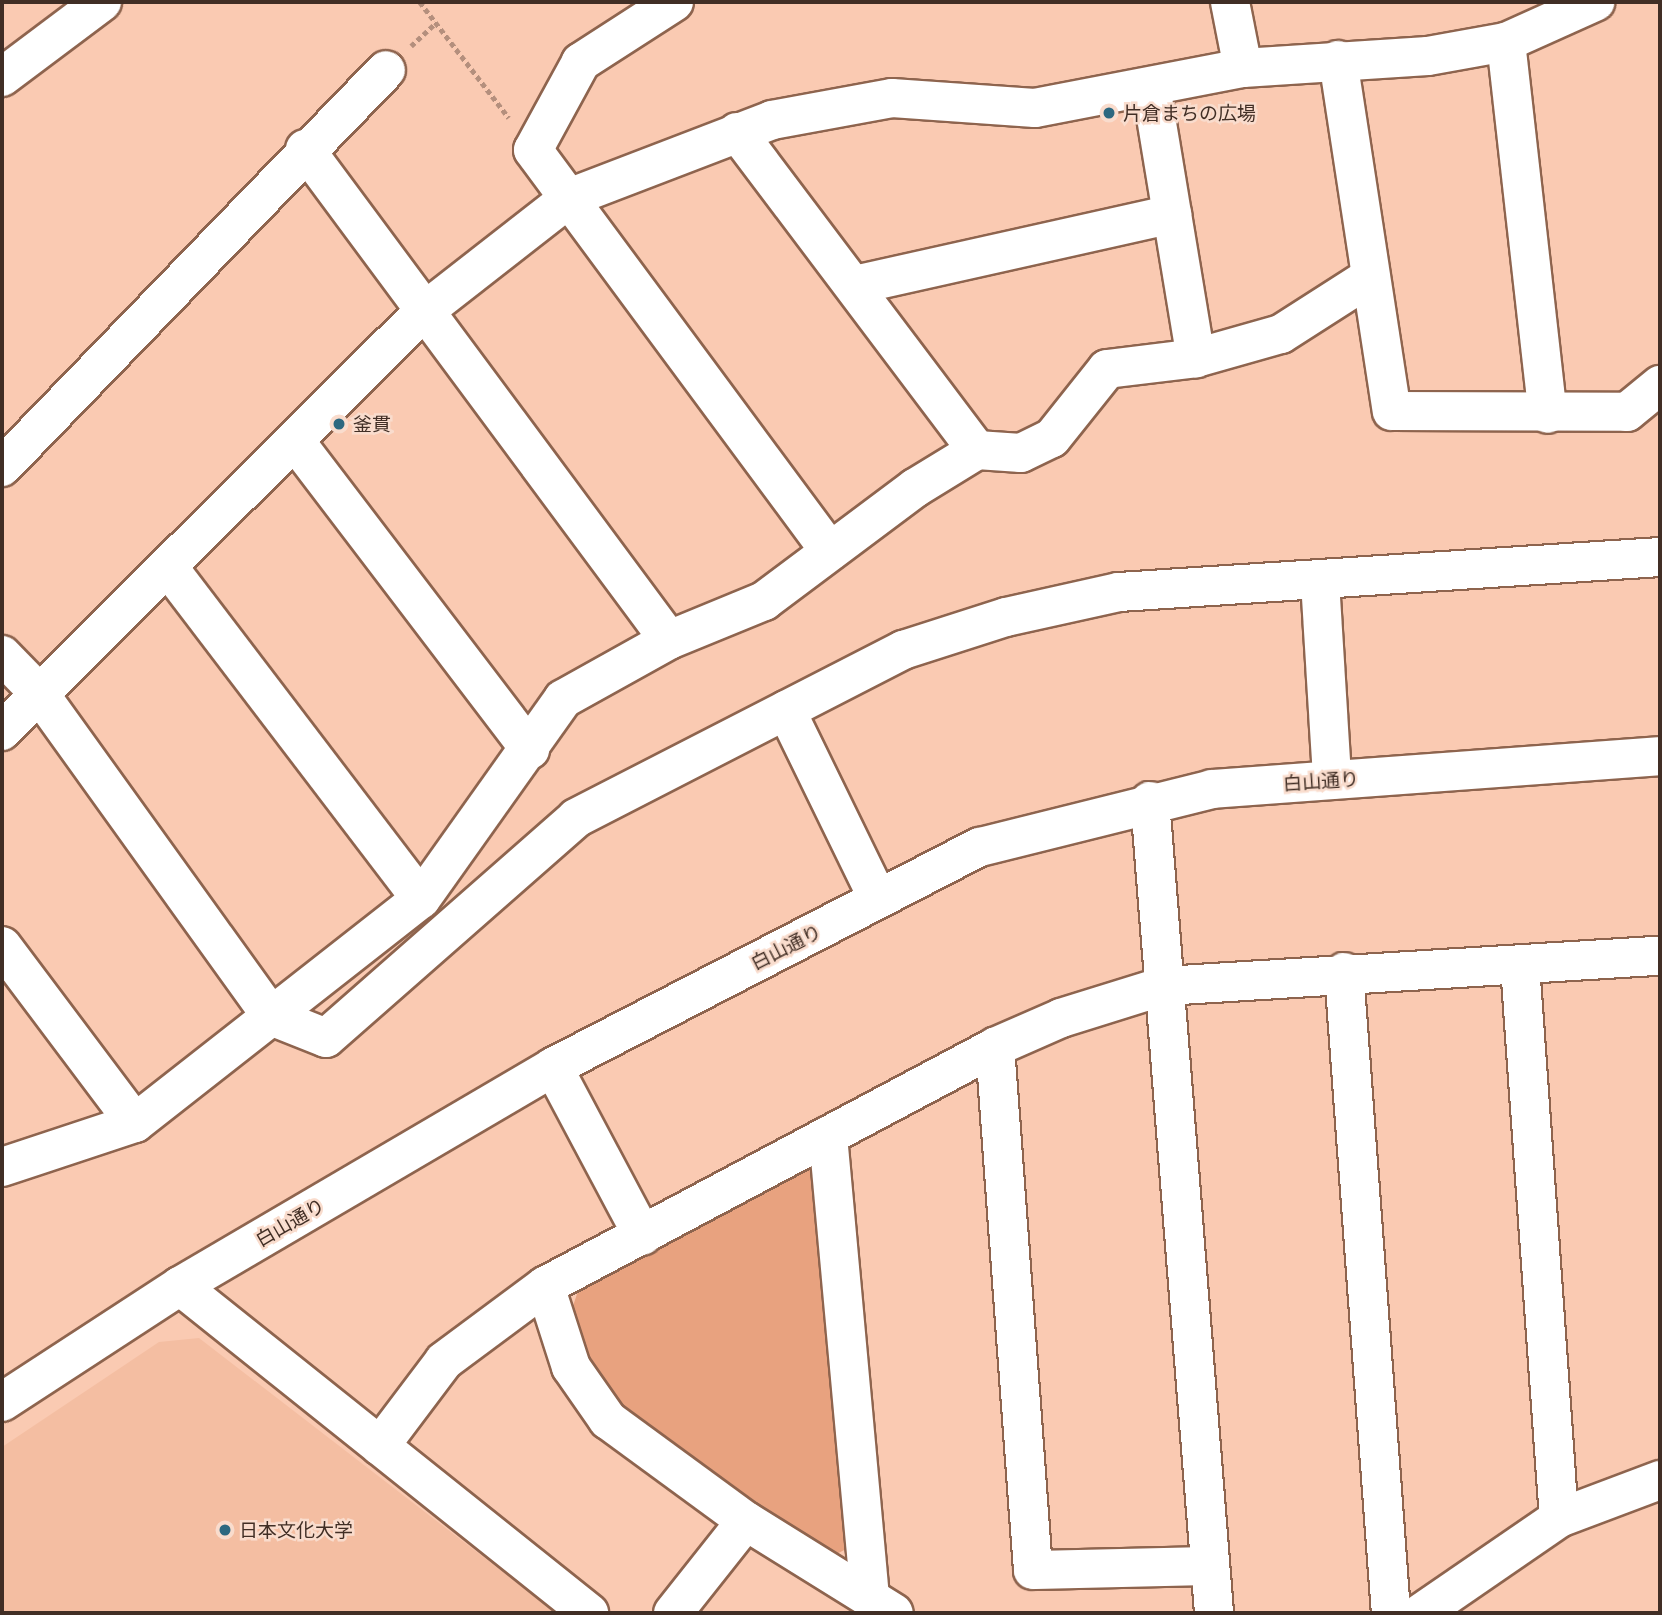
<!DOCTYPE html>
<html>
<head>
<meta charset="utf-8">
<style>
  body { margin:0 }
  #map { position:relative; width:1662px; height:1615px; overflow:hidden; background:#facab2; font-family:Barlow,"Noto Sans JP",sans-serif }
  div>[style] { position:absolute }
  .built>* { inset:0; background:#f4bea2 }
  .green>* { inset:0; background:#e8a27f }
  .path>* { height:4.5px; margin-top:-2.25px; transform-origin:0; background:repeating-linear-gradient(90deg,#b48f7d 0 5px,transparent 0 8.5px) }
  .roads { filter:drop-shadow(2px 0 #8e644e) drop-shadow(-2px 0 #8e644e) drop-shadow(0 2px #8e644e) drop-shadow(0 -2px #8e644e) }
  .minor>* { height:38px; margin:-19px; padding:0 19px; transform-origin:19px; border-radius:19px; background:#fff }
  .dots>* { width:19px; height:19px; translate:-50% -50%; box-sizing:border-box; border:4px solid #f9dccd; border-radius:50% }
  span { translate:-50% -50%; white-space:nowrap; text-align:center; line-height:1.15; -webkit-text-stroke:5px #f9dccd; paint-order:stroke }
  .poi-label { font-size:19px; color:#412e25 }
  .left { translate:0 -50%; text-align:left }
  .street-label { font-size:19px; color:#412e25 }
  .frame { position:absolute; inset:0; border:4px solid #412e25; pointer-events:none }
</style>
</head>
<body>
<div id="map">
  <div class="built">
    <i style="clip-path:polygon(199px 1338px,556px 1613px,2px 1613px,2px 1447px,159px 1342px)"></i>
  </div>
  <div class="green">
    <i style="clip-path:polygon(799px 1163px,818px 1171px,848px 1548px,831px 1557px,614px 1402px,597px 1378px,570px 1315px,579px 1288px)"></i>
  </div>
  <div class="path">
    <i style="left:420px;top:2px;width:146px;rotate:52.5deg"></i>
    <i style="left:411px;top:46px;width:34px;rotate:-43deg"></i>
  </div>
  <div class="roads">
    <div class="minor">
      <i style="left:674px;top:2px;width:111px;rotate:147.2deg"></i>
      <i style="left:581px;top:62px;width:100px;rotate:118.6deg"></i>
      <i style="left:533px;top:150px;width:499px;rotate:53.5deg"></i>
      <i style="left:1230px;top:2px;width:67px;rotate:78.9deg"></i>
      <i style="left:1506px;top:42px;width:374px;rotate:83.6deg"></i>
      <i style="left:1338px;top:60px;width:355px;rotate:81.3deg"></i>
      <i style="left:1392px;top:411px;width:235px;rotate:0.2deg"></i>
      <i style="left:1627px;top:412px;width:43px;rotate:-39.3deg"></i>
      <i style="left:2px;top:77px;width:125px;rotate:-36.9deg"></i>
      <i style="left:1151px;top:87px;width:275px;rotate:80.6deg"></i>
      <i style="left:737px;top:132px;width:398px;rotate:53deg"></i>
      <i style="left:977px;top:450px;width:44px;rotate:3.9deg"></i>
      <i style="left:1021px;top:453px;width:34px;rotate:-26deg"></i>
      <i style="left:1052px;top:438px;width:88px;rotate:-51.4deg"></i>
      <i style="left:1107px;top:369px;width:90px;rotate:-7deg"></i>
      <i style="left:1196px;top:358px;width:88px;rotate:-15.8deg"></i>
      <i style="left:1281px;top:334px;width:102px;rotate:-32.6deg"></i>
      <i style="left:305px;top:149px;width:611px;rotate:53.45deg"></i>
      <i style="left:855px;top:285px;width:325px;rotate:-12.6deg"></i>
      <i style="left:295px;top:441px;width:388px;rotate:52.7deg"></i>
      <i style="left:2px;top:467px;width:552px;rotate:-45.95deg"></i>
      <i style="left:168px;top:567px;width:417px;rotate:52.7deg"></i>
      <i style="left:1320px;top:581px;width:199px;rotate:86.5deg"></i>
      <i style="left:2px;top:655px;width:53px;rotate:45.8deg"></i>
      <i style="left:39px;top:693px;width:398px;rotate:54.3deg"></i>
      <i style="left:271px;top:1016px;width:59px;rotate:21.8deg"></i>
      <i style="left:326px;top:1038px;width:333px;rotate:-41.3deg"></i>
      <i style="left:576px;top:818px;width:368px;rotate:-27.2deg"></i>
      <i style="left:903px;top:650px;width:108px;rotate:-17.8deg"></i>
      <i style="left:1006px;top:617px;width:116px;rotate:-12.5deg"></i>
      <i style="left:1119px;top:592px;width:542px;rotate:-3.7deg"></i>
      <i style="left:786px;top:710px;width:210px;rotate:64deg"></i>
      <i style="left:2px;top:731px;width:593px;rotate:-44.86deg"></i>
      <i style="left:422px;top:313px;width:187px;rotate:-38deg"></i>
      <i style="left:569px;top:198px;width:217px;rotate:-21deg"></i>
      <i style="left:772px;top:120px;width:122px;rotate:-10.4deg"></i>
      <i style="left:892px;top:98px;width:143px;rotate:4deg"></i>
      <i style="left:1035px;top:108px;width:212px;rotate:-10.9deg"></i>
      <i style="left:1243px;top:68px;width:185px;rotate:-3.7deg"></i>
      <i style="left:1428px;top:56px;width:79px;rotate:-10.2deg"></i>
      <i style="left:1506px;top:42px;width:98px;rotate:-24.2deg"></i>
      <i style="left:1150px;top:801px;width:815px;rotate:85.49deg"></i>
      <i style="left:2px;top:946px;width:221px;rotate:53.1deg"></i>
      <i style="left:1520px;top:965px;width:554px;rotate:85.97deg"></i>
      <i style="left:1344px;top:972px;width:643px;rotate:85.81deg"></i>
      <i style="left:995px;top:1047px;width:524px;rotate:85.84deg"></i>
      <i style="left:1033px;top:1570px;width:177px;rotate:-1.3deg"></i>
      <i style="left:553px;top:1067px;width:191px;rotate:62deg"></i>
      <i style="left:828px;top:1136px;width:464px;rotate:84.8deg"></i>
      <i style="left:2px;top:1167px;width:140px;rotate:-18.3deg"></i>
      <i style="left:135px;top:1123px;width:363px;rotate:-38.1deg"></i>
      <i style="left:421px;top:899px;width:245px;rotate:-54.6deg"></i>
      <i style="left:563px;top:699px;width:121px;rotate:-29.1deg"></i>
      <i style="left:669px;top:640px;width:103px;rotate:-22.3deg"></i>
      <i style="left:764px;top:601px;width:189px;rotate:-36.8deg"></i>
      <i style="left:915px;top:488px;width:73px;rotate:-31.5deg"></i>
      <i style="left:180px;top:1286px;width:524px;rotate:38.64deg"></i>
      <i style="left:545px;top:1286px;width:85px;rotate:72.2deg"></i>
      <i style="left:571px;top:1367px;width:65px;rotate:55.1deg"></i>
      <i style="left:608px;top:1420px;width:171px;rotate:36.2deg"></i>
      <i style="left:746px;top:1521px;width:174px;rotate:31.9deg"></i>
      <i style="left:2px;top:1402px;width:212px;rotate:-33.1deg"></i>
      <i style="left:180px;top:1286px;width:433px;rotate:-30.4deg"></i>
      <i style="left:553px;top:1067px;width:480px;rotate:-27.3deg"></i>
      <i style="left:980px;top:847px;width:239px;rotate:-14deg"></i>
      <i style="left:1212px;top:789px;width:449px;rotate:-4.2deg"></i>
      <i style="left:380px;top:1446px;width:106px;rotate:-53deg"></i>
      <i style="left:444px;top:1361px;width:126px;rotate:-36.6deg"></i>
      <i style="left:545px;top:1286px;width:510px;rotate:-27.97deg"></i>
      <i style="left:995px;top:1047px;width:72px;rotate:-23.7deg"></i>
      <i style="left:1061px;top:1018px;width:108px;rotate:-17.3deg"></i>
      <i style="left:1164px;top:986px;width:497px;rotate:-3.5deg"></i>
      <i style="left:673px;top:1613px;width:117px;rotate:-51.6deg"></i>
      <i style="left:1421px;top:1613px;width:168px;rotate:-34.5deg"></i>
      <i style="left:1559px;top:1518px;width:108px;rotate:-20.6deg"></i>
    </div>
  </div>
  <div class="dots">
    <i style="left:1109px;top:113px;background:#2c6880"></i>
    <i style="left:339px;top:424px;background:#2c6880"></i>
    <i style="left:225px;top:1530px;background:#2c6880"></i>
  </div>
  <div class="poi-label">
    <span class="left" style="left:1123px;top:113px">片倉まちの広場</span>
    <span class="left" style="left:353px;top:424px">釜貫</span>
    <span class="left" style="left:239px;top:1530px">日本文化大学</span>
  </div>
  <div class="street-label">
    <span style="left:1321px;top:781px;rotate:-4deg">白山通り</span>
    <span style="left:786px;top:947px;rotate:-27deg">白山通り</span>
    <span style="left:290px;top:1222px;rotate:-30deg">白山通り</span>
  </div>
  <div class="frame"></div>
</div>
</body>
</html>
